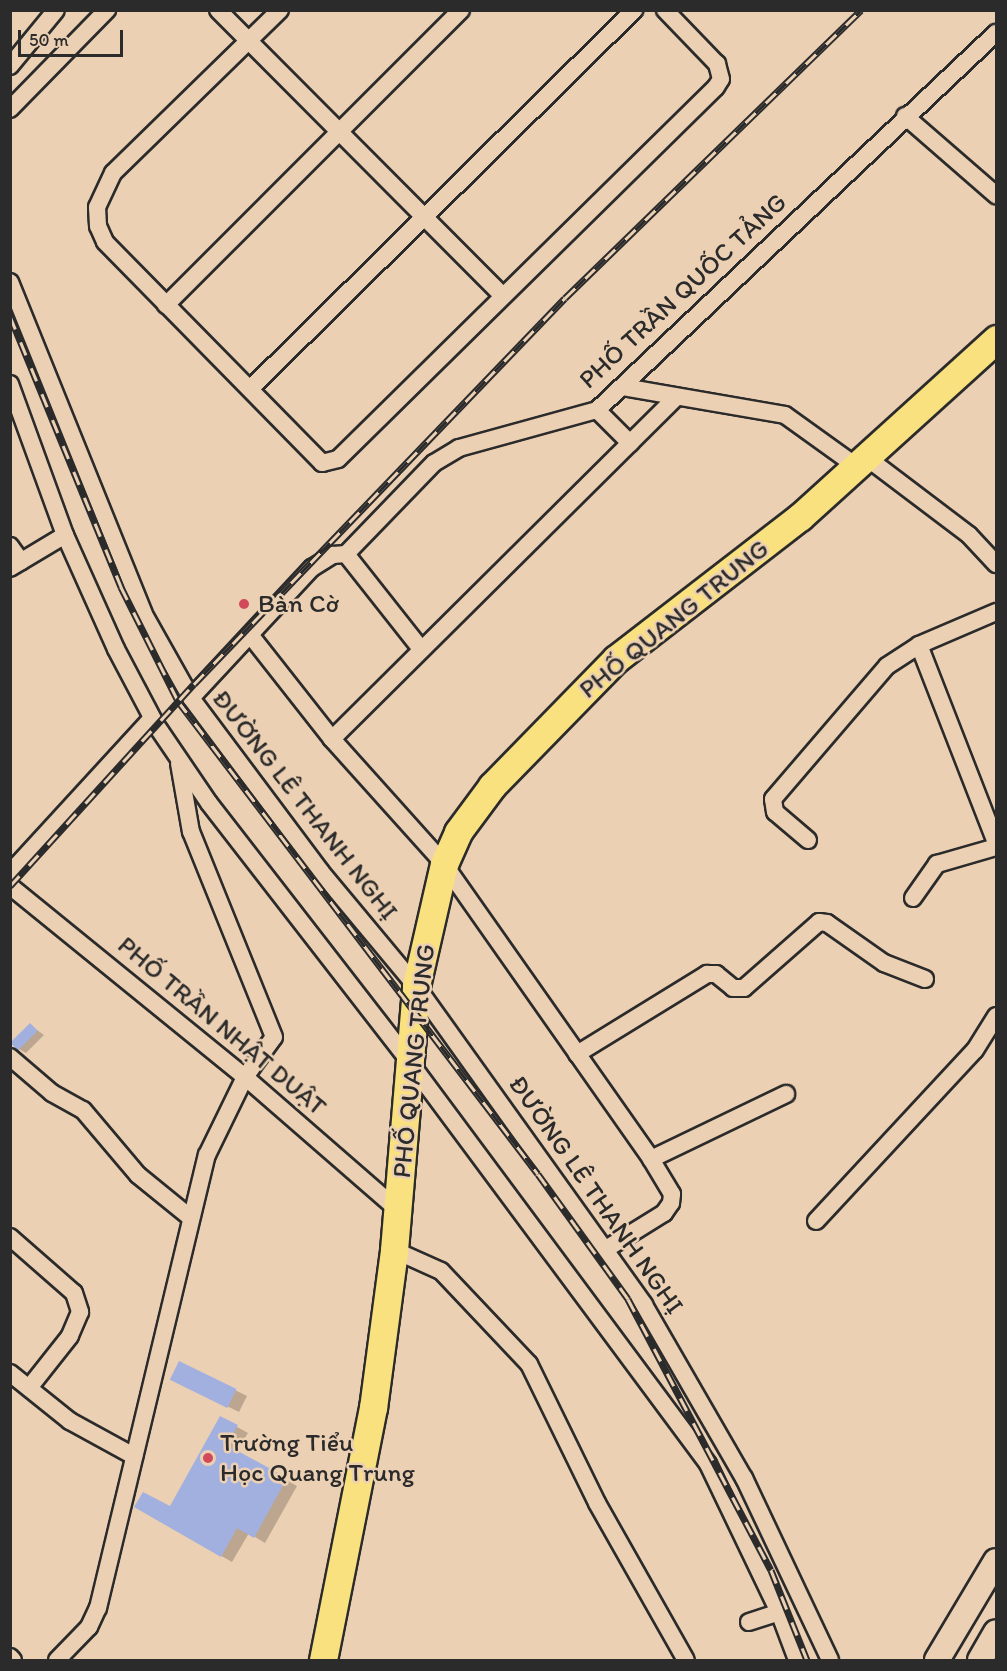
<!DOCTYPE html>
<html>
<head>
<meta charset="utf-8">
<style>
  body { margin:0 }
  #map { position:relative; width:1007px; height:1671px; overflow:hidden; background:#ecd0b3; font-family:Itim,sans-serif }
  div>[style] { position:absolute }
  .shadow>* { inset:0; background:#0003 }
  .building>* { inset:0; background:#a2b0df; transform-origin:0 0 }
  .roads { filter:drop-shadow(2px 0 #2b2b2b) drop-shadow(-2px 0 #2b2b2b) drop-shadow(0 2px #2b2b2b) drop-shadow(0 -2px #2b2b2b) }
  .minor>* { height:16px; margin:-8px; padding:0 8px; transform-origin:8px; border-radius:8px; background:#ecd0b3 }
  .secondary>* { height:24px; margin:-12px; padding:0 12px; transform-origin:12px; border-radius:12px; background:#ecd0b3 }
  .primary>* { height:27px; margin:-13.5px; padding:0 13.5px; transform-origin:13.5px; border-radius:13.5px; background:#fae180 }
  .rail>* { height:7px; margin-top:-3.5px; transform-origin:0; background:repeating-linear-gradient(90deg,#ecd0b3 0 14px,#2b2b2b 0 28px); box-sizing:border-box; border-block:2px solid #2b2b2b }
  .dots>* { width:16px; height:16px; translate:-50% -50%; box-sizing:border-box; border:3px solid #ecd0b3; border-radius:50% }
  span { translate:-50% -50%; white-space:nowrap; text-align:center; line-height:1.15; -webkit-text-stroke:5px #ecd0b3; paint-order:stroke }
  .street-label { font-size:26px; color:#2b2b2b }
  .poi-label { font-size:26px; color:#2b2b2b }
  .left { translate:0 -50%; text-align:left }
  .frame { position:absolute; inset:0; border:12px solid #2b2b2b; pointer-events:none }
  .scale { position:absolute; left:18px; top:30px; width:105px; height:27px; box-sizing:border-box; border:3px solid #2b2b2b; border-top:0; padding-left:8px; font-size:18px; line-height:21px; white-space:nowrap; color:#2b2b2b; -webkit-text-stroke:4px #ecd0b3; paint-order:stroke }
</style>
</head>
<body>
<div id="map">
  <div class="shadow">
    <i style="clip-path:polygon(30px 1025px,44px 1035px,26px 1053px,19px 1049px)"></i>
    <i style="clip-path:polygon(180px 1363px,247px 1396px,239px 1412px,182px 1384px)"></i>
    <i style="clip-path:polygon(221px 1418px,248px 1433px,236px 1452px,297px 1486px,265px 1543px,249px 1533px,232px 1562px,136px 1507px,170px 1508px)"></i>
  </div>
  <div class="building">
    <i style="left:30px;top:1023px;width:11px;height:28px;rotate:45deg"></i>
    <i style="left:179px;top:1361px;width:64px;height:21px;rotate:26deg"></i>
    <i style="clip-path:polygon(220px 1416px,238px 1425px,227px 1445px,287px 1478px,254px 1538px,237px 1528px,221px 1557px,134px 1507px,143px 1492px,170px 1506px)"></i>
  </div>
  <div class="roads">
    <div class="minor">
      <i style="left:218px;top:10px;width:402px;rotate:45.1deg"></i>
      <i style="left:280px;top:10px;width:233px;rotate:135.7deg"></i>
      <i style="left:113px;top:173px;width:38px;rotate:115deg"></i>
      <i style="left:97px;top:207px;width:19px;rotate:87deg"></i>
      <i style="left:98px;top:226px;width:17px;rotate:66deg"></i>
      <i style="left:105px;top:242px;width:310px;rotate:45.5deg"></i>
      <i style="left:322px;top:463px;width:16px;rotate:-14deg"></i>
      <i style="left:338px;top:459px;width:530px;rotate:-44.54deg"></i>
      <i style="left:716px;top:87px;width:9px;rotate:-58deg"></i>
      <i style="left:721px;top:79px;width:16px;rotate:-105deg"></i>
      <i style="left:717px;top:64px;width:75px;rotate:-133.9deg"></i>
      <i style="left:10px;top:66px;width:72px;rotate:-50.6deg"></i>
      <i style="left:10px;top:109px;width:139px;rotate:-45.6deg"></i>
      <i style="left:905px;top:116px;width:121px;rotate:41deg"></i>
      <i style="left:10px;top:282px;width:362px;rotate:68deg"></i>
      <i style="left:146px;top:618px;width:92px;rotate:60.6deg"></i>
      <i style="left:191px;top:698px;width:217px;rotate:53.2deg"></i>
      <i style="left:321px;top:872px;width:148px;rotate:50.2deg"></i>
      <i style="left:416px;top:986px;width:392px;rotate:54.4deg"></i>
      <i style="left:644px;top:1305px;width:200px;rotate:60deg"></i>
      <i style="left:744px;top:1478px;width:201px;rotate:64.7deg"></i>
      <i style="left:166px;top:305px;width:417px;rotate:-45deg"></i>
      <i style="left:10px;top:384px;width:161px;rotate:70deg"></i>
      <i style="left:65px;top:535px;width:125px;rotate:65.9deg"></i>
      <i style="left:116px;top:649px;width:86px;rotate:62.2deg"></i>
      <i style="left:156px;top:725px;width:94px;rotate:55.8deg"></i>
      <i style="left:209px;top:803px;width:325px;rotate:52.2deg"></i>
      <i style="left:408px;top:1060px;width:503px;rotate:53.4deg"></i>
      <i style="left:708px;top:1464px;width:164px;rotate:64.4deg"></i>
      <i style="left:779px;top:1612px;width:51px;rotate:69.4deg"></i>
      <i style="left:623px;top:387px;width:164px;rotate:9.8deg"></i>
      <i style="left:785px;top:415px;width:87px;rotate:35.7deg"></i>
      <i style="left:250px;top:389px;width:540px;rotate:-44.62deg"></i>
      <i style="left:597px;top:410px;width:47px;rotate:45deg"></i>
      <i style="left:866px;top:457px;width:129px;rotate:37.1deg"></i>
      <i style="left:969px;top:535px;width:40px;rotate:47deg"></i>
      <i style="left:10px;top:546px;width:19px;rotate:54deg"></i>
      <i style="left:346px;top:554px;width:121px;rotate:51.7deg"></i>
      <i style="left:10px;top:568px;width:64px;rotate:-31deg"></i>
      <i style="left:251px;top:636px;width:131px;rotate:51.8deg"></i>
      <i style="left:332px;top:739px;width:168px;rotate:48.1deg"></i>
      <i style="left:444px;top:864px;width:360px;rotate:54.9deg"></i>
      <i style="left:651px;top:1159px;width:41px;rotate:59deg"></i>
      <i style="left:672px;top:1194px;width:9px;rotate:96deg"></i>
      <i style="left:671px;top:1203px;width:12px;rotate:125deg"></i>
      <i style="left:664px;top:1213px;width:68px;rotate:148.2deg"></i>
      <i style="left:919px;top:645px;width:212px;rotate:68.7deg"></i>
      <i style="left:191px;top:698px;width:178px;rotate:-47.1deg"></i>
      <i style="left:312px;top:568px;width:25px;rotate:-32deg"></i>
      <i style="left:333px;top:555px;width:13px;rotate:-4deg"></i>
      <i style="left:346px;top:554px;width:127px;rotate:-46deg"></i>
      <i style="left:434px;top:463px;width:29px;rotate:-31deg"></i>
      <i style="left:459px;top:448px;width:143px;rotate:-15.4deg"></i>
      <i style="left:597px;top:410px;width:549px;rotate:-43.38deg"></i>
      <i style="left:332px;top:739px;width:482px;rotate:-44.8deg"></i>
      <i style="left:808px;top:840px;width:43px;rotate:-139.7deg"></i>
      <i style="left:775px;top:812px;width:13px;rotate:-99deg"></i>
      <i style="left:773px;top:799px;width:175px;rotate:-49.4deg"></i>
      <i style="left:887px;top:666px;width:38px;rotate:-33deg"></i>
      <i style="left:919px;top:645px;width:84px;rotate:-23.2deg"></i>
      <i style="left:10px;top:873px;width:210px;rotate:-47.5deg"></i>
      <i style="left:10px;top:886px;width:303px;rotate:39.1deg"></i>
      <i style="left:245px;top:1077px;width:203px;rotate:41deg"></i>
      <i style="left:913px;top:898px;width:42px;rotate:-54.8deg"></i>
      <i style="left:937px;top:864px;width:61px;rotate:-16.1deg"></i>
      <i style="left:577px;top:1054px;width:153px;rotate:-31.6deg"></i>
      <i style="left:707px;top:974px;width:9px"></i>
      <i style="left:716px;top:974px;width:22px;rotate:39deg"></i>
      <i style="left:733px;top:988px;width:11px"></i>
      <i style="left:744px;top:988px;width:100px;rotate:-41.3deg"></i>
      <i style="left:819px;top:922px;width:8px;rotate:7deg"></i>
      <i style="left:827px;top:923px;width:70px;rotate:35.1deg"></i>
      <i style="left:884px;top:963px;width:44px;rotate:21.3deg"></i>
      <i style="left:10px;top:1057px;width:55px;rotate:40.6deg"></i>
      <i style="left:52px;top:1093px;width:35px;rotate:29deg"></i>
      <i style="left:83px;top:1110px;width:85px;rotate:49.8deg"></i>
      <i style="left:138px;top:1175px;width:68px;rotate:39.1deg"></i>
      <i style="left:651px;top:1159px;width:150px;rotate:-25.7deg"></i>
      <i style="left:816px;top:1221px;width:233px;rotate:-47.1deg"></i>
      <i style="left:975px;top:1050px;width:40px;rotate:-58deg"></i>
      <i style="left:10px;top:1237px;width:85px;rotate:41.2deg"></i>
      <i style="left:74px;top:1293px;width:20px;rotate:72deg"></i>
      <i style="left:80px;top:1312px;width:26px;rotate:113deg"></i>
      <i style="left:70px;top:1336px;width:66px;rotate:128.3deg"></i>
      <i style="left:394px;top:1250px;width:51px;rotate:24.1deg"></i>
      <i style="left:441px;top:1271px;width:128px;rotate:46.6deg"></i>
      <i style="left:529px;top:1364px;width:155px;rotate:63.9deg"></i>
      <i style="left:597px;top:1503px;width:180px;rotate:60.5deg"></i>
      <i style="left:10px;top:1373px;width:77px;rotate:38.7deg"></i>
      <i style="left:70px;top:1421px;width:73px;rotate:28.7deg"></i>
      <i style="left:749px;top:1622px;width:32px;rotate:-18deg"></i>
      <i style="left:10px;top:1657px;width:4px;rotate:45deg"></i>
      <i style="left:57px;top:1660px;width:46px;rotate:-45.9deg"></i>
      <i style="left:89px;top:1627px;width:21px;rotate:-65deg"></i>
      <i style="left:98px;top:1608px;width:466px;rotate:-76.5deg"></i>
      <i style="left:207px;top:1155px;width:87px;rotate:-64deg"></i>
      <i style="left:245px;top:1077px;width:49px;rotate:-54.1deg"></i>
      <i style="left:274px;top:1037px;width:221px;rotate:-112deg"></i>
      <i style="left:191px;top:832px;width:70px;rotate:-99.9deg"></i>
    </div>
    <div class="secondary">
      <i style="left:937px;top:1660px;width:115px;rotate:-59.2deg"></i>
      <i style="left:980px;top:1660px;width:32px;rotate:-60deg"></i>
    </div>
    <div class="primary">
      <i style="left:323px;top:1660px;width:257px;rotate:-78.8deg"></i>
      <i style="left:373px;top:1408px;width:159px;rotate:-82.4deg"></i>
      <i style="left:394px;top:1250px;width:265px;rotate:-85.2deg"></i>
      <i style="left:416px;top:986px;width:125px;rotate:-77.1deg"></i>
      <i style="left:444px;top:864px;width:35px;rotate:-66deg"></i>
      <i style="left:458px;top:832px;width:57px;rotate:-53.5deg"></i>
      <i style="left:492px;top:786px;width:177px;rotate:-45.7deg"></i>
      <i style="left:616px;top:659px;width:232px;rotate:-37.7deg"></i>
      <i style="left:800px;top:517px;width:265px;rotate:-42.2deg"></i>
    </div>
  </div>
  <div class="rail">
    <i style="left:10px;top:316px;width:293px;rotate:67.7deg"></i>
    <i style="left:121px;top:587px;width:127px;rotate:63.4deg"></i>
    <i style="left:178px;top:701px;width:594px;rotate:52.73deg"></i>
    <i style="left:538px;top:1174px;width:154px;rotate:54.2deg"></i>
    <i style="left:628px;top:1299px;width:306px;rotate:62.2deg"></i>
    <i style="left:771px;top:1570px;width:97px;rotate:68.2deg"></i>
    <i style="left:10px;top:886px;width:273px;rotate:-47.7deg"></i>
    <i style="left:194px;top:684px;width:535px;rotate:-46.14deg"></i>
    <i style="left:565px;top:298px;width:413px;rotate:-44.2deg"></i>
  </div>
  <div class="dots">
    <i style="left:244px;top:604px;background:#d1495b"></i>
    <i style="left:208px;top:1458px;background:#d1495b"></i>
  </div>
  <div class="street-label">
    <span style="left:683px;top:291px;rotate:-43deg">PHỐ TRẦN QUỐC TẢNG</span>
    <span style="left:674px;top:619px;rotate:-39deg">PHỐ QUANG TRUNG</span>
    <span style="left:305px;top:805px;rotate:52deg">ĐƯỜNG LÊ THANH NGHỊ</span>
    <span style="left:222px;top:1026px;rotate:40deg">PHỐ TRẦN NHẬT DUẬT</span>
    <span style="left:414px;top:1061px;rotate:-84deg">PHỐ QUANG TRUNG</span>
    <span style="left:596px;top:1195px;rotate:55deg">ĐƯỜNG LÊ THANH NGHỊ</span>
  </div>
  <div class="poi-label">
    <span class="left" style="left:258px;top:604px">Bàn Cờ</span>
    <span class="left" style="left:220px;top:1458px">Trường Tiểu<br>Học Quang Trung</span>
  </div>
  <div class="frame"></div>
  <div class="scale">50 m</div>
</div>
</body>
</html>
